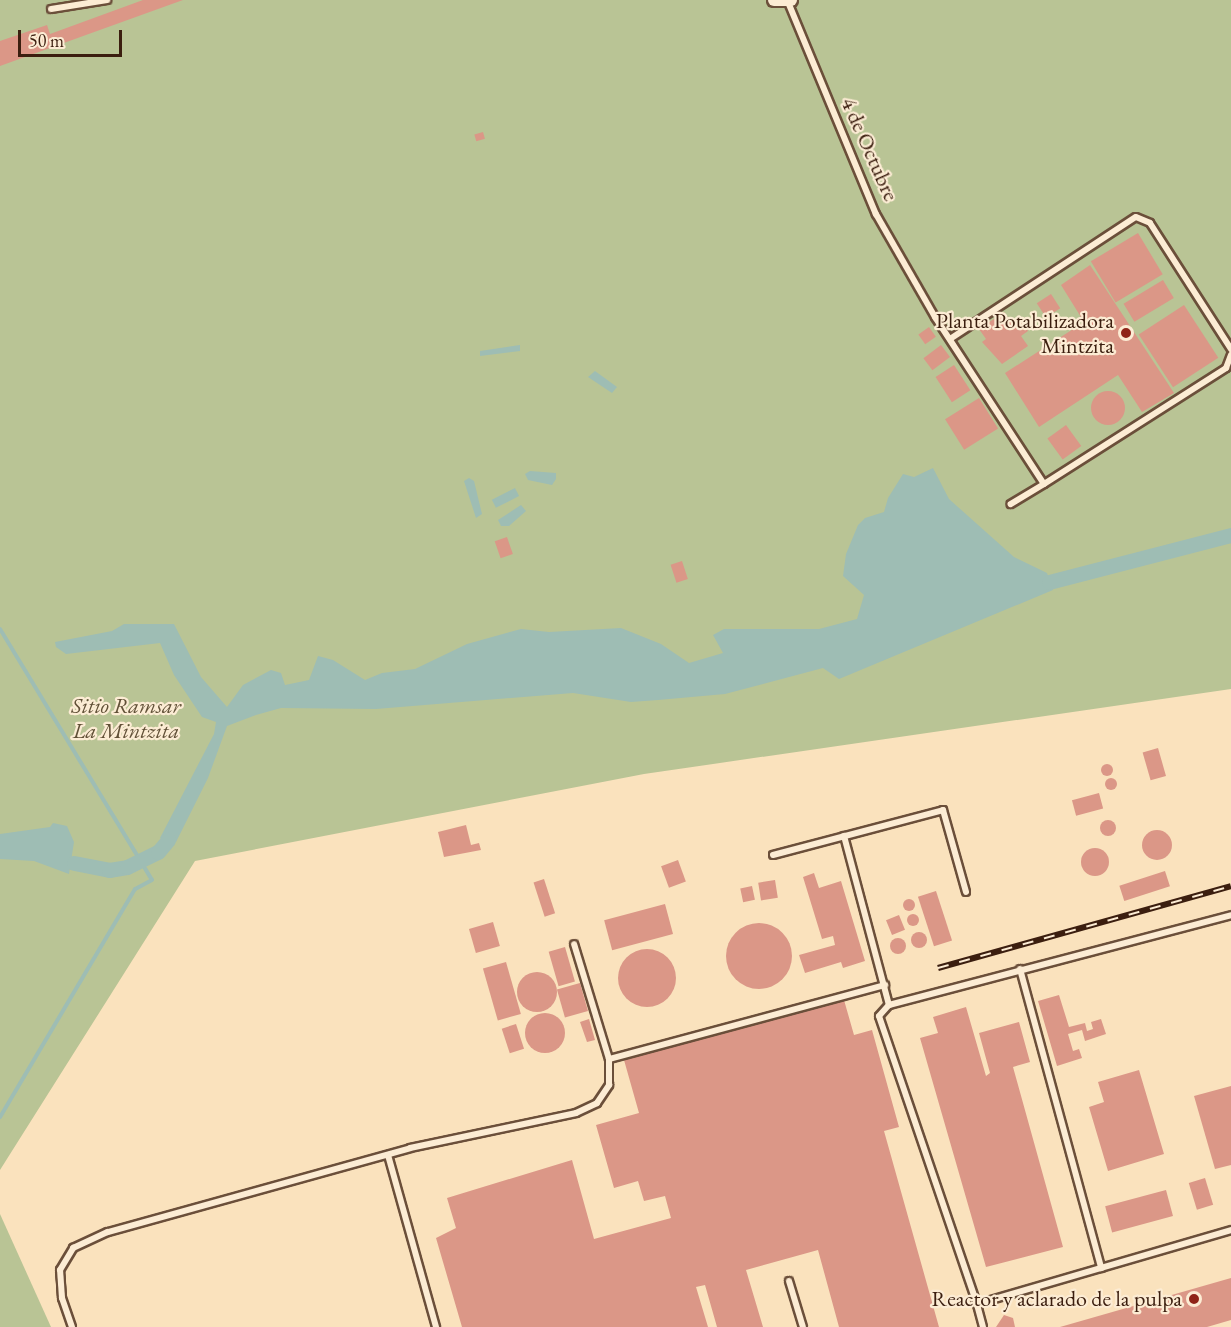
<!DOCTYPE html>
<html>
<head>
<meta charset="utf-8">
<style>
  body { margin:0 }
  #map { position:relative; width:1231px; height:1327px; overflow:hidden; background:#fae2bd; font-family:"EB Garamond",serif }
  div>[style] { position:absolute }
  .green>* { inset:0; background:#b9c495 }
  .water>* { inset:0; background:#9ebdb4; transform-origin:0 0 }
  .stream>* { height:4px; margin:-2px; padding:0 2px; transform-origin:2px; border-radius:2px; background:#9ebdb4 }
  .canal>* { height:15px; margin:-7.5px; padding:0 7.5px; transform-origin:7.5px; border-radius:7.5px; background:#9ebdb4 }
  .building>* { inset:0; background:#db9787; transform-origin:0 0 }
  .round { border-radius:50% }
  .roads { filter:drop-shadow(2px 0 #6b4f3a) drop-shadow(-2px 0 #6b4f3a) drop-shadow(0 2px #6b4f3a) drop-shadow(0 -2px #6b4f3a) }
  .service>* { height:6px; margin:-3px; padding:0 3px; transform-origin:3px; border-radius:3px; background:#fcecd4 }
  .minor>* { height:12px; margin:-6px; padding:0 6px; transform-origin:6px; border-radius:6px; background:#fcecd4 }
  .rail>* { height:6px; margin-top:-3px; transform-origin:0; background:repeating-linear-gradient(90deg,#fcecd4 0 11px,#3b1e0f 0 22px); box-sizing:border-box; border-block:2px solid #3b1e0f }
  .dots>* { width:16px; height:16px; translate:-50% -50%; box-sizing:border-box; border:3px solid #fcecd4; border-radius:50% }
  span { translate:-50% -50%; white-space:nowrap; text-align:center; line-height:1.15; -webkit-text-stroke:4.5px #fcecd4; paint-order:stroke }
  .street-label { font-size:22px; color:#3b1e0f }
  .poi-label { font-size:22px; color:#3b1e0f }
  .right { translate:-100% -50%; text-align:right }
  .park-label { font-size:22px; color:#615037; font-style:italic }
  .scale { position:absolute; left:18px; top:30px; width:104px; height:27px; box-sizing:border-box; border:3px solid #3b1e0f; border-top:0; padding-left:8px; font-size:18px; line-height:21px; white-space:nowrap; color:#3b1e0f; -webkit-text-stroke:4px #fcecd4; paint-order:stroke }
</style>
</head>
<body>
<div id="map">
  <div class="green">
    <i style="clip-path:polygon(0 0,1231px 0,1231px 689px,644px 774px,195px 861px,0 1170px)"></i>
    <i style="clip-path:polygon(0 1214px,51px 1327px,0 1327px)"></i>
  </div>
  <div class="water">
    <i style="clip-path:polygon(520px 345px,520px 351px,480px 356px,480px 351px)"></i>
    <i style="clip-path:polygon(595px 371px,617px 387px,612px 393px,588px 377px)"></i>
    <i style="clip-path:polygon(933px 468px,949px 499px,1014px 557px,1047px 573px,1053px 590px,839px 679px,823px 668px,725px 694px,658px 700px,631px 702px,573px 693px,376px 709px,281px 708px,256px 715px,227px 726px,208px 778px,176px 842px,160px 838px,214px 734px,216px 722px,202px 717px,174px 675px,160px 643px,66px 654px,56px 647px,55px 642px,112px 631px,124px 624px,174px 624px,201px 677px,227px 707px,243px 685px,271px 670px,281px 673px,285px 685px,309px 680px,318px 656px,333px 660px,365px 680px,382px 673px,415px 669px,467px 644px,521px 629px,549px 632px,621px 628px,661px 644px,689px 663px,723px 653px,713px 635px,724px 629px,819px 629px,857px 619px,864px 595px,843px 576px,846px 554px,858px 525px,865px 518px,884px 512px,888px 498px,903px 474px,914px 477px)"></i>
    <i style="clip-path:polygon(530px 471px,556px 473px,556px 479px,552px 485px,528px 480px,525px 474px)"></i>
    <i style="clip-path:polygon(469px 478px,474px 481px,482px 514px,476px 518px,464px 481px)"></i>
    <i style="left:515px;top:488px;width:9px;height:26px;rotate:63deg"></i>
    <i style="clip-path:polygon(521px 505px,526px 511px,509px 526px,501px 526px,498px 520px)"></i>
    <i style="clip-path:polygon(53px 823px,67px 826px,74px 842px,69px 874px,34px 861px,0 859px,0 834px,50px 827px)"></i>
  </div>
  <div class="stream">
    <i style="left:0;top:629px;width:293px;rotate:58.8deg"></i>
    <i style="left:152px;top:880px;width:19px;rotate:152deg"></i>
    <i style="left:135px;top:889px;width:265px;rotate:120.6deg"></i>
  </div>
  <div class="canal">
    <i style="left:1049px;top:582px;width:188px;rotate:-14.5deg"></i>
    <i style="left:74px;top:863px;width:36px;rotate:11deg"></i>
    <i style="left:109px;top:870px;width:18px;rotate:-9deg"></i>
    <i style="left:127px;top:867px;width:34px;rotate:-26deg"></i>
    <i style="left:158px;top:852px;width:16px;rotate:-50deg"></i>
  </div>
  <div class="building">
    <i style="clip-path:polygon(143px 0,183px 0,0 66px,0 41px,47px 25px,50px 34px)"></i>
    <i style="left:483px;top:132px;width:7px;height:9px;rotate:74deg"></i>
    <i style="left:1138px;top:233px;width:48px;height:55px;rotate:59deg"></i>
    <i style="clip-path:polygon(1090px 265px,1174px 393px,1142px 412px,1118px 375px,1039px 427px,1005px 373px,1084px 322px,1061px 285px)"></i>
    <i style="left:1163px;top:280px;width:21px;height:46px;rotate:59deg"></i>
    <i style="left:1051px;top:294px;width:17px;height:17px;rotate:57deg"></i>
    <i style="left:1184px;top:305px;width:63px;height:54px;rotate:57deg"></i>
    <i style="clip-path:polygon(1004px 312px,1012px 323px,1019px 318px,1028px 331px,1021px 336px,1028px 346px,1002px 364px,982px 342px,986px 339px,979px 329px)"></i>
    <i style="left:929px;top:327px;width:12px;height:13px;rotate:55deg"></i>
    <i style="left:941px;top:345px;width:15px;height:22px;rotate:53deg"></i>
    <i style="left:954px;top:365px;width:30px;height:22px;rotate:57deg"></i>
    <i class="round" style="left:1091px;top:391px;width:34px;height:34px"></i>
    <i style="left:979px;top:398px;width:36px;height:40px;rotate:58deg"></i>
    <i style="left:1066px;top:425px;width:26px;height:23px;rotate:54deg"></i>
    <i style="left:507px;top:537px;width:18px;height:13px;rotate:71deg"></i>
    <i style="left:682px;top:561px;width:19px;height:12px;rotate:72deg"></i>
    <i style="left:1158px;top:748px;width:29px;height:16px;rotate:74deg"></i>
    <i class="round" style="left:1101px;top:764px;width:12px;height:12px"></i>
    <i class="round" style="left:1105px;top:778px;width:12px;height:12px"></i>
    <i style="left:1099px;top:793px;width:16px;height:28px;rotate:75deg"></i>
    <i class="round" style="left:1100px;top:820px;width:16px;height:16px"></i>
    <i style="clip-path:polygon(466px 825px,471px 845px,479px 843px,481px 850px,444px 857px,438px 832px)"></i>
    <i class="round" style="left:1142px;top:830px;width:30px;height:30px"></i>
    <i class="round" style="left:1081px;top:848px;width:28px;height:28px"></i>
    <i style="left:678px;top:860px;width:23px;height:18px;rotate:70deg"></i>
    <i style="left:1165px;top:871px;width:16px;height:48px;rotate:72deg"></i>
    <i style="clip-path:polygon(814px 873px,819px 888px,841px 881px,865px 961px,843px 968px,841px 962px,805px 973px,799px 955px,835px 945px,833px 936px,822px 939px,803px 877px)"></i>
    <i style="left:544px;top:879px;width:36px;height:11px;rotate:72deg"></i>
    <i style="left:775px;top:880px;width:18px;height:17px;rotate:81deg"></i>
    <i style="left:752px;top:886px;width:14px;height:12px;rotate:78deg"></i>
    <i style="left:936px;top:891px;width:52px;height:19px;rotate:72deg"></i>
    <i class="round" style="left:903px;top:899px;width:12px;height:12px"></i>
    <i style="left:665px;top:904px;width:31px;height:63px;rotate:75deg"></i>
    <i class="round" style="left:907px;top:914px;width:12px;height:12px"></i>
    <i style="left:899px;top:915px;width:16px;height:14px;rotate:68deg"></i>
    <i style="left:493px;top:922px;width:25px;height:25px;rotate:74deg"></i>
    <i class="round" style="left:726px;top:923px;width:66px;height:66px"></i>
    <i class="round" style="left:911px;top:932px;width:16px;height:16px"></i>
    <i class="round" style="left:890px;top:938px;width:16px;height:16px"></i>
    <i style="left:565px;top:947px;width:36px;height:17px;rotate:74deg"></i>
    <i class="round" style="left:618px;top:949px;width:58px;height:58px"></i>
    <i style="left:506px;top:962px;width:54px;height:24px;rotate:74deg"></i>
    <i class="round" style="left:517px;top:972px;width:40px;height:40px"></i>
    <i style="left:580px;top:983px;width:29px;height:24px;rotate:74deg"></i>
    <i style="clip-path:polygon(1059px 995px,1069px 1027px,1085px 1023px,1087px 1031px,1093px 1029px,1091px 1022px,1101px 1019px,1106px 1034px,1085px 1041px,1082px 1030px,1068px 1034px,1073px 1051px,1079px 1049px,1082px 1058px,1057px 1066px,1038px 1001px)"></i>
    <i style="clip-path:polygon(844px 1000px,854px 1035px,872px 1030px,899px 1127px,884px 1131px,939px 1327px,839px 1327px,818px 1250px,746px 1270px,763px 1327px,717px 1327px,705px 1285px,696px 1287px,708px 1327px,462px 1327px,436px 1238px,456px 1228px,447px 1198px,572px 1160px,594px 1239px,671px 1218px,665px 1196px,644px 1201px,638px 1181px,614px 1188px,596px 1125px,639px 1113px,624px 1060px)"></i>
    <i style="clip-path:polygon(966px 1007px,986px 1076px,990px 1073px,979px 1033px,1019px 1022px,1030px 1062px,1013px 1067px,1063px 1247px,986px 1267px,920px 1038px,938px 1033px,933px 1017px)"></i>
    <i class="round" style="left:525px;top:1013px;width:40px;height:40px"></i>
    <i style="clip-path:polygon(589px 1019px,595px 1040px,587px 1042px,580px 1022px)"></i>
    <i style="left:516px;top:1024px;width:26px;height:15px;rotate:72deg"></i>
    <i style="clip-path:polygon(1139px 1070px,1164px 1154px,1108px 1171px,1089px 1107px,1104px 1102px,1098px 1082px)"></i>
    <i style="clip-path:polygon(1231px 1086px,1231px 1165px,1215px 1169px,1194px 1096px)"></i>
    <i style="left:1205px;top:1178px;width:28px;height:17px;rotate:73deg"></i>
    <i style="left:1166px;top:1190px;width:27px;height:63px;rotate:75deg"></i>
    <i style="clip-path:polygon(1231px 1278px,1231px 1320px,1207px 1327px,1060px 1327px)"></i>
    <i style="clip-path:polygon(1004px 1315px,1013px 1318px,1015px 1327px,996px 1327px)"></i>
  </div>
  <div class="roads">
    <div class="service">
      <i style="left:788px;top:2px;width:230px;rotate:67.5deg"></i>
      <i style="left:876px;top:214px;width:119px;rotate:60.2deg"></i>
      <i style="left:935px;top:317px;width:199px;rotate:56.9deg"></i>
      <i style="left:1044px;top:484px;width:39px;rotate:149deg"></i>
      <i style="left:51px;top:9px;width:57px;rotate:-9.1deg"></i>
      <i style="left:950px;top:339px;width:222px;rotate:-33.3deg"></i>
      <i style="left:1136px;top:217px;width:15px;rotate:23deg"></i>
      <i style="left:1150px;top:223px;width:150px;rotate:57.3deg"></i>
      <i style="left:1044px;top:484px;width:216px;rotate:-32.5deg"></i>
      <i style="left:1226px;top:368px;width:14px;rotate:-69deg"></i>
      <i style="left:844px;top:836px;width:175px;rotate:75.1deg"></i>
      <i style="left:773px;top:855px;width:176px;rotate:-14.8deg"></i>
      <i style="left:943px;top:810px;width:85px;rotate:74.3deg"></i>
      <i style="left:1020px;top:969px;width:310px;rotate:74.8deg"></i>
      <i style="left:609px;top:1059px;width:286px;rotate:-15deg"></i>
      <i style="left:388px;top:1155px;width:179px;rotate:74.4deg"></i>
      <i style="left:789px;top:1281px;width:48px;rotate:73.1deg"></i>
      <i style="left:977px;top:1304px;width:304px;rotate:-108.8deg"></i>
      <i style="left:879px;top:1016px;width:15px;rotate:-48deg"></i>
      <i style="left:889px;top:1005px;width:354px;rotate:-14.7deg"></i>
      <i style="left:72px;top:1327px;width:31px;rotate:-109deg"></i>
      <i style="left:62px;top:1298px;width:28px;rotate:-94deg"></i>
      <i style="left:60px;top:1270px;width:26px;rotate:-59deg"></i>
      <i style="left:73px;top:1248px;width:38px;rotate:-25deg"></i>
      <i style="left:108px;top:1232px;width:313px;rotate:-15.5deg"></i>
      <i style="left:410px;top:1148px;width:170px;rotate:-11.9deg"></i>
      <i style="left:576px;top:1113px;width:23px;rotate:-25deg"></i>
      <i style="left:597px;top:1103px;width:22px;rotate:-56deg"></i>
      <i style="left:609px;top:1085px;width:26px;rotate:-90deg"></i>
      <i style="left:609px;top:1059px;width:120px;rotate:-106.9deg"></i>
      <i style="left:983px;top:1327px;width:24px;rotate:-105deg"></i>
      <i style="left:977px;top:1304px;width:265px;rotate:-16.2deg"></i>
    </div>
    <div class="minor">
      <i style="left:774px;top:0;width:17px"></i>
    </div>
  </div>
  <div class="rail">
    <i style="left:938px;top:968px;width:304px;rotate:-15.6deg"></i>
  </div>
  <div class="dots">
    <i style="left:1126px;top:333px;background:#8f2418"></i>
    <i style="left:1194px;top:1299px;background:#8f2418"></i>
  </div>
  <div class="street-label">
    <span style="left:870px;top:149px;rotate:66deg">4 de Octubre</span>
  </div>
  <div class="poi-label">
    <span class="right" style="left:1114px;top:333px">Planta Potabilizadora<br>Mintzita</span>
    <span class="right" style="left:1182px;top:1299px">Reactor y aclarado de la pulpa</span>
  </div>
  <div class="park-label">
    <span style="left:126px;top:718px">Sitio Ramsar<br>La Mintzita</span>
  </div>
  <div class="scale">50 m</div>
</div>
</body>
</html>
